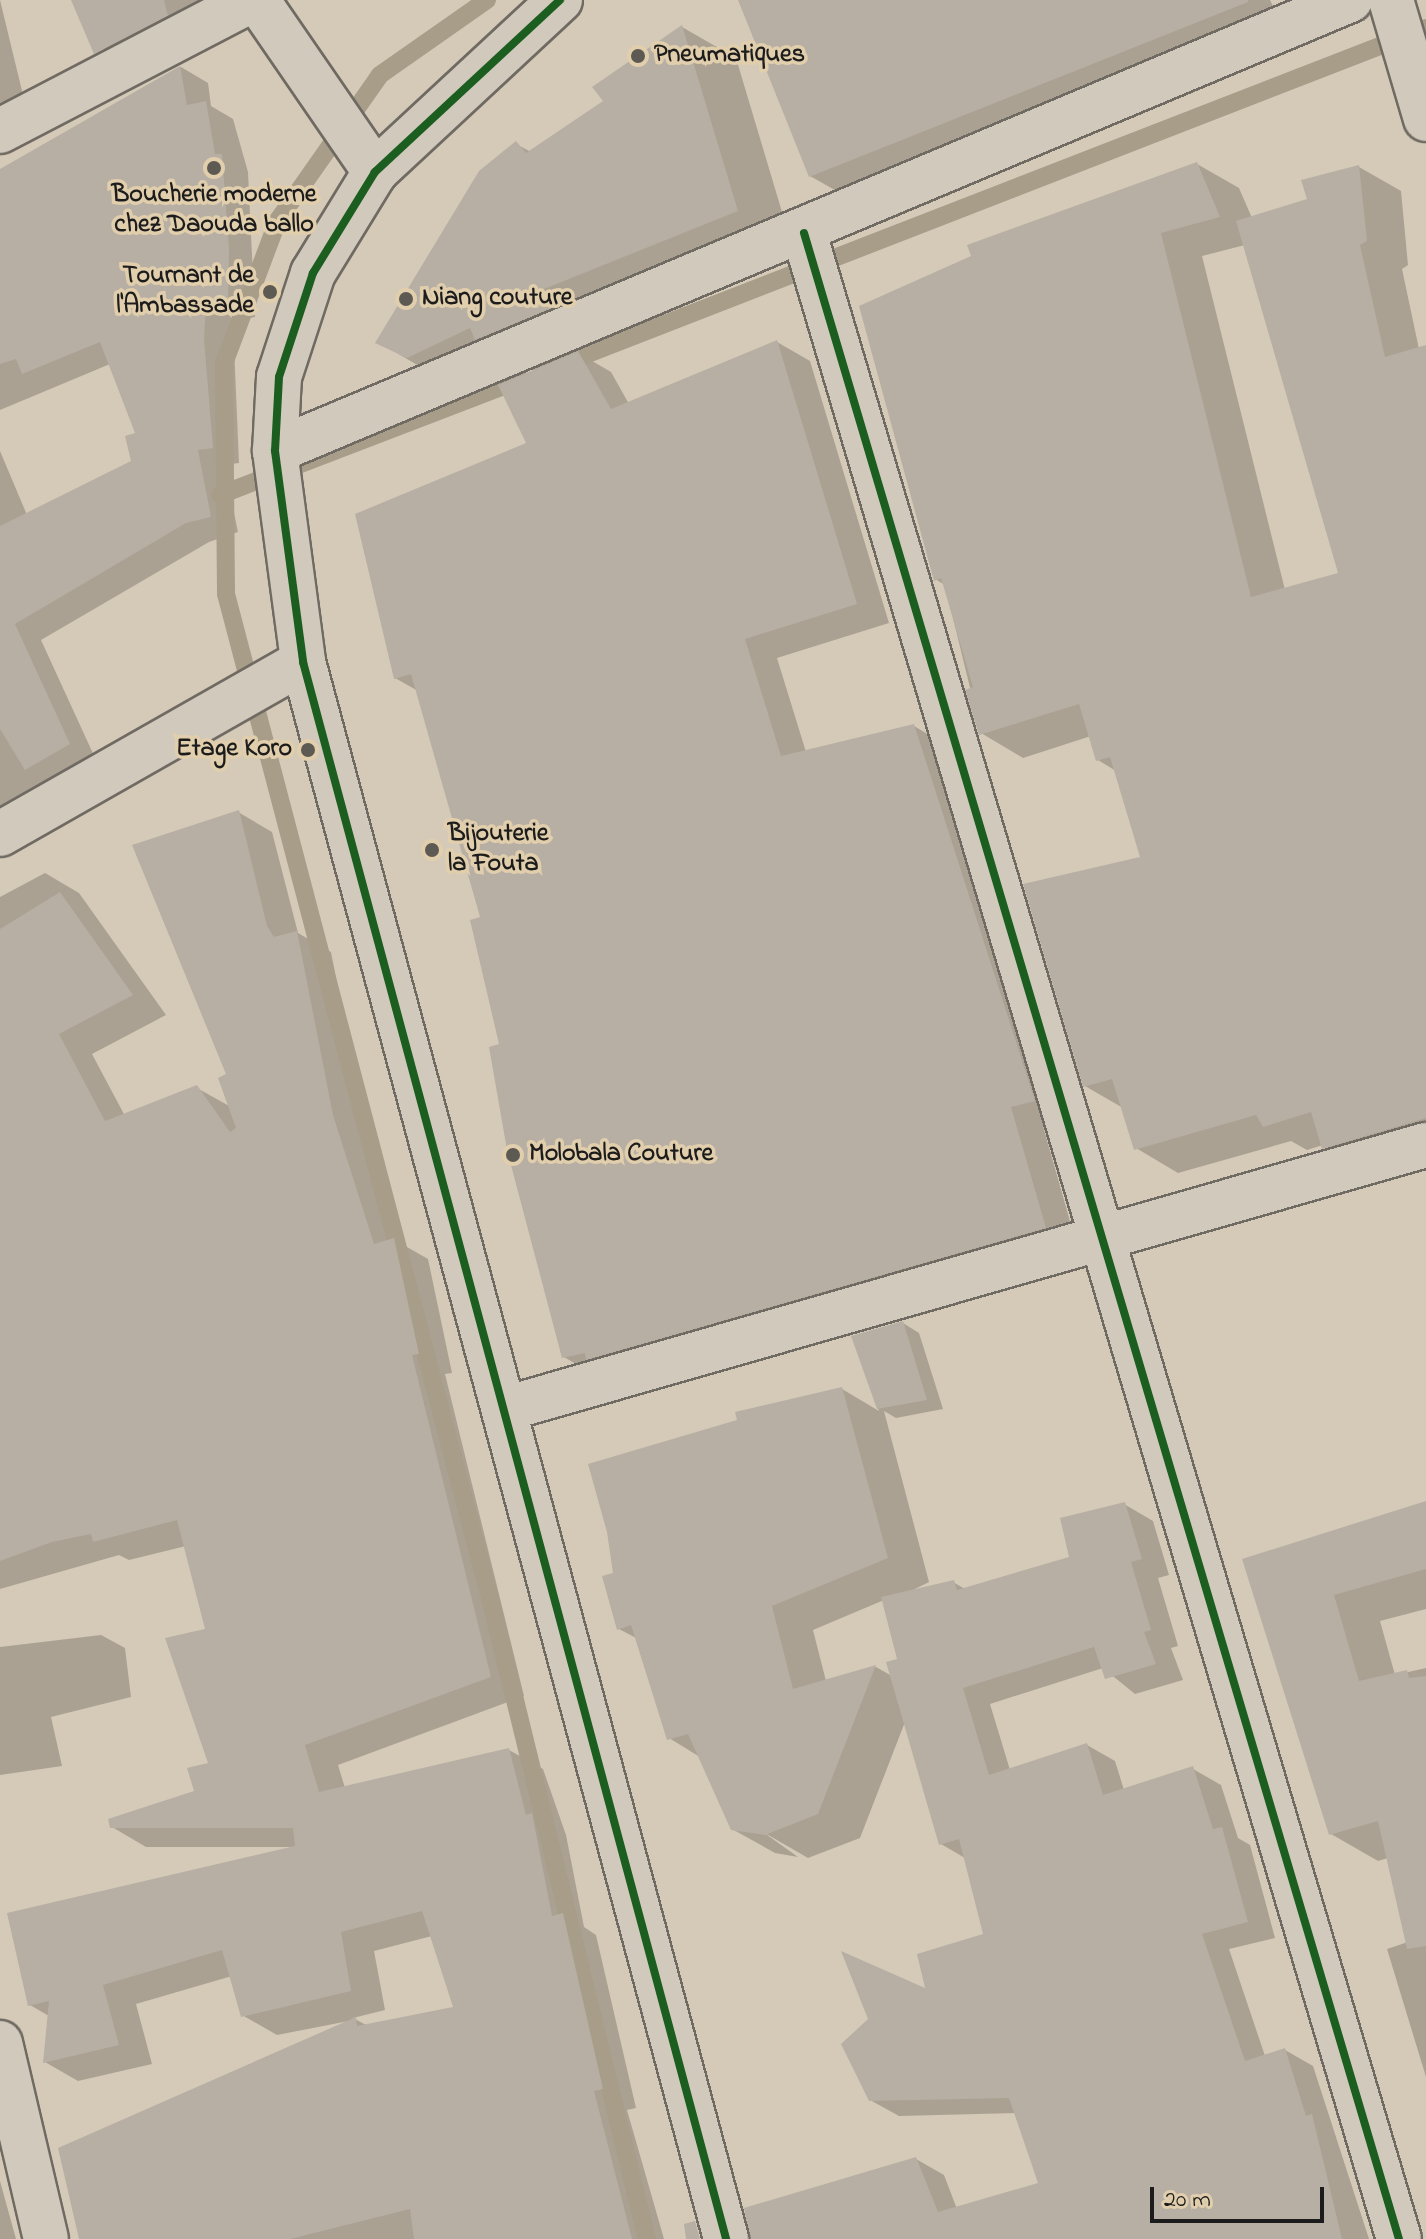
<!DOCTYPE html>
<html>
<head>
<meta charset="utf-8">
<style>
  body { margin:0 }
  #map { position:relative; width:1426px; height:2239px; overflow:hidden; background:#d5cab8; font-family:"Indie Flower",sans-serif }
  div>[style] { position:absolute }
  .shadow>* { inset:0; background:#0003 }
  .stream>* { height:18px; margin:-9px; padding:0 9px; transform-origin:9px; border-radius:9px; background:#a89d89 }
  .building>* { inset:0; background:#b7afa3 }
  .roads { filter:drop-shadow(2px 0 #6f6a62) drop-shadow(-2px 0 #6f6a62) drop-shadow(0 2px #6f6a62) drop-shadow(0 -2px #6f6a62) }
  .minor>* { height:44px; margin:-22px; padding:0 22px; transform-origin:22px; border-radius:22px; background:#d1c9bc }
  .cycleway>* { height:8px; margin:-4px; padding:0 4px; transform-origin:4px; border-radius:4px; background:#1b5e20 }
  .dots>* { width:22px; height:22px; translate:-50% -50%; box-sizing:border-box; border:4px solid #e1ceac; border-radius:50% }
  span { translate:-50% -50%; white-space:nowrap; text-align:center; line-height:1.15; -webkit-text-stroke:7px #e1ceac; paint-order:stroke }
  .poi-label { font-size:26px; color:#1c1c1c; font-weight:700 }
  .left { translate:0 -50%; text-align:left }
  .right { translate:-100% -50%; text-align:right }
  .scale { position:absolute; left:1150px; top:2187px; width:174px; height:36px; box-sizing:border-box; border:4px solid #1c1c1c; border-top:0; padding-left:10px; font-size:24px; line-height:28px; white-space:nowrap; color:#1c1c1c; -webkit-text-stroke:6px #e1ceac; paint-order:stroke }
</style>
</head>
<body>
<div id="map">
  <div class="shadow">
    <i style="clip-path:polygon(0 0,23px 95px,0 103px)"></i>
    <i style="clip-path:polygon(73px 0,224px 0,115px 55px,93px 43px)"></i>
    <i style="clip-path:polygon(740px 0,1270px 0,1282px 25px,863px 206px,810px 176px)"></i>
    <i style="clip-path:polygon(682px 27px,736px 58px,791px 242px,596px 320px,606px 338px,575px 351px,611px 372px,629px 404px,777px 342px,810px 361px,889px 623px,777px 658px,806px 752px,914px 726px,946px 745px,1067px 1119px,1043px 1126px,1077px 1246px,596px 1376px,564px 1357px,483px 919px,418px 691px,395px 678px,529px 444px,534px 371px,518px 362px,431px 373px,378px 342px,516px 144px,531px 152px,605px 101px)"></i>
    <i style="clip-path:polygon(181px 67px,208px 83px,211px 106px,233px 119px,248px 172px,255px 317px,233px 321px,239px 463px,224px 465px,238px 532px,209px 542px,41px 640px,96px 760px,0 809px,0 451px,27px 515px,133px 463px,138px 434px,110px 364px,0 410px,0 192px,38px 149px)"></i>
    <i style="clip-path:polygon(evenodd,1197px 164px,1239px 188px,1252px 218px,1310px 200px,1359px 167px,1401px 191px,1408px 265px,1402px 269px,1419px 349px,1426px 347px,1426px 1156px,1366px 1172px,1323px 1145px,1307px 1150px,1291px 1141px,1178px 1173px,1136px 1148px,1123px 1108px,1085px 1086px,1142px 859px,1116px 771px,1098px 760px,1091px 736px,1023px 758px,981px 733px,945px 585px,935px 579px,1197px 164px,1245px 245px,1340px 575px,1285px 590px,1202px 256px,1245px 245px)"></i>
    <i style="clip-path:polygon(evenodd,238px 812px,272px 832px,298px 933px,331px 952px,367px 1136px,400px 1243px,428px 1259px,452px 1373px,445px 1374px,524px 1696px,338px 1765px,345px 1788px,509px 1750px,543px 1769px,566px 1835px,584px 1927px,596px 1935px,636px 2108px,627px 2110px,664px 2239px,83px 2239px,354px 2020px,277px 2035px,242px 2015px,232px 1976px,136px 2004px,152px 2064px,78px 2081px,45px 2062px,49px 2016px,30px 2005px,294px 1847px,146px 1847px,112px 1827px,196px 1792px,210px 1764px,207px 1631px,186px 1546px,129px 1560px,119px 1555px,0 1589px,0 897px,45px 873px,79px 893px,166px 1015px,92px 1054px,125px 1116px,197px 1088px,231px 1107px,238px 812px,432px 1936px,456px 2009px,368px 2026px,353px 2018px,385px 2010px,374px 1951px,432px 1936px)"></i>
    <i style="clip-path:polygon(evenodd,903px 1323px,919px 1333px,943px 1409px,896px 1418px,884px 1411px,929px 1582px,909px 1592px,953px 1582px,965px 1589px,1071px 1559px,1124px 1504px,1153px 1521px,1169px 1575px,1158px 1578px,1178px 1646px,1171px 1648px,1183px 1680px,1135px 1694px,1103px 1668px,990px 1704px,1010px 1770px,1087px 1745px,1115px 1761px,1124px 1790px,1193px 1769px,1221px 1785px,1238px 1838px,1250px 1845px,1275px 1938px,1229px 1949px,1265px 2056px,1285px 2050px,1313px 2066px,1369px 2239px,759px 2239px,916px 2159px,944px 2175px,957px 2209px,1041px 2184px,1017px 2113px,899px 2116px,870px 2100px,928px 1991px,985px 1936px,965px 1858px,941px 1844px,905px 1722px,860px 1838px,808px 1858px,763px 1832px,798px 1857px,775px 1853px,732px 1829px,700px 1757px,669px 1738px,638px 1639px,619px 1629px,615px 1574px,842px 1389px,879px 1411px,854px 1337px,903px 1323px,884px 1600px,900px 1660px,892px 1676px,876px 1667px,826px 1681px,813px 1630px,884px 1600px)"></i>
    <i style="clip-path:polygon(1426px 1503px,1426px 1609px,1380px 1621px,1395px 1675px,1426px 1668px,1426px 2077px,1387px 1949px,1408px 1942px,1388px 1858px,1378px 1861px,1331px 1834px,1244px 1560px)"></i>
    <i style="clip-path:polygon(101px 1635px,125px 1648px,131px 1697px,51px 1717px,62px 1766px,0 1775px,0 1647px)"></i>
    <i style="clip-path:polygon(0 2181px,16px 2239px,0 2239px)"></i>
  </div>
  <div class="stream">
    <i style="left:487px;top:0;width:131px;rotate:145deg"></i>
    <i style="left:380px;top:75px;width:177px;rotate:125.1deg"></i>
    <i style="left:278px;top:220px;width:154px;rotate:110.6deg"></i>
    <i style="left:224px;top:364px;width:230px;rotate:89.5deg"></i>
    <i style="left:226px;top:594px;width:1042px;rotate:75.27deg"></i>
    <i style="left:491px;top:1602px;width:656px;rotate:76.24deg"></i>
    <i style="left:559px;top:365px;width:930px;rotate:-21.24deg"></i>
    <i style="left:220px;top:495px;width:321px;rotate:-21deg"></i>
  </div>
  <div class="building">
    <i style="clip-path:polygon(71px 0,164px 0,168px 16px,94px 54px)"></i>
    <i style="clip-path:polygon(738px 0,1248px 0,1248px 2px,809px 177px)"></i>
    <i style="clip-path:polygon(682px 25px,738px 211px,544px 289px,554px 307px,475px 340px,470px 328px,407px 358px,375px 343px,479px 171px,516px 141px,526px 153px,603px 101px,592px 87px)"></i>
    <i style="clip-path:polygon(180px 66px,187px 105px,206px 101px,215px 154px,222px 154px,229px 249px,228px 302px,206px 306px,204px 339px,213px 448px,198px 450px,211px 517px,186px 523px,15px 624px,70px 744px,25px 770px,0 729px,0 526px,131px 461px,125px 436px,135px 433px,100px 342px,22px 374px,16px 359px,0 364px,0 169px)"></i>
    <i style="clip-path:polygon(1197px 162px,1220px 217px,1161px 233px,1251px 597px,1338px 573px,1236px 221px,1307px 199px,1301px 180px,1359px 165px,1367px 241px,1360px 245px,1385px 357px,1426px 345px,1426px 1118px,1322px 1149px,1311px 1112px,1263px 1127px,1256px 1115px,1134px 1150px,1112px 1079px,1083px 1087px,1023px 884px,1140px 857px,1110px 757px,1096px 761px,1079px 704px,979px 735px,965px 690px,973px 687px,941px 578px,934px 581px,859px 306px,971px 256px,967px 245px)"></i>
    <i style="clip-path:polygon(777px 340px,857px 604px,745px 639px,781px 756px,914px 724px,1035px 1101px,1011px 1107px,1046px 1228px,586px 1360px,585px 1353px,562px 1358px,507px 1150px,489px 1047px,499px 1044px,470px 920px,480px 917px,411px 674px,394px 679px,355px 514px,526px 443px,498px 385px,578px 351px,611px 409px)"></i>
    <i style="clip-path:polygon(239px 810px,267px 926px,274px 937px,297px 931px,333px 1115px,374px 1244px,394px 1238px,419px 1354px,412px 1355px,491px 1677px,305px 1745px,319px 1792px,509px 1748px,526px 1815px,532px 1813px,552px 1916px,563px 1913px,603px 2089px,594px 2091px,632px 2239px,414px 2239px,410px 2209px,290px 2239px,79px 2239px,58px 2148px,356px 2017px,357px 2026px,453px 2007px,422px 1911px,341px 1932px,351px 1991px,241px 2017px,222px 1950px,103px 1985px,119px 2045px,43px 2063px,49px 2001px,28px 2006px,7px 1913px,295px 1846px,293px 1828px,110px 1828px,108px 1819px,194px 1791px,187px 1768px,208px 1763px,165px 1638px,205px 1629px,177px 1520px,93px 1542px,91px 1534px,52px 1542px,0 1561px,0 929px,60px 892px,133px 995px,59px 1034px,105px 1121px,197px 1085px,230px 1132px,236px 1128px,218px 1078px,226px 1074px,132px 845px)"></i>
    <i style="clip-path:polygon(903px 1321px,927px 1400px,877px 1409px,851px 1336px)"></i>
    <i style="clip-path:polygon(842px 1387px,888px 1558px,772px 1606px,793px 1689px,876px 1665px,818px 1814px,765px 1835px,731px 1830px,688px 1734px,667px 1740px,631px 1625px,617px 1630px,602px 1576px,613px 1573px,607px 1532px,588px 1464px,737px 1420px,735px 1412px)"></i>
    <i style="clip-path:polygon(1426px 1501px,1426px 1569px,1334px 1595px,1359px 1681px,1407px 1670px,1409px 1678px,1426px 1676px,1426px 1946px,1407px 1949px,1378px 1821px,1329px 1835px,1242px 1559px)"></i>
    <i style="clip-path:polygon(1125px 1502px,1142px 1559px,1131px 1562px,1151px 1630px,1144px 1632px,1156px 1664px,1105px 1679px,1094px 1647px,963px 1688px,989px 1775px,1087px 1743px,1103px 1795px,1193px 1766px,1213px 1829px,1222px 1827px,1248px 1922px,1202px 1934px,1245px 2061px,1285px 2048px,1306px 2116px,1312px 2114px,1342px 2239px,750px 2239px,744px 2208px,916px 2157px,938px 2212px,1038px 2183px,1009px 2098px,869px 2101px,841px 2044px,868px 2019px,841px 1951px,925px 1988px,917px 1954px,983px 1934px,959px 1839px,939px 1845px,886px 1662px,897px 1659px,881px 1597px,954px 1580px,957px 1590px,1069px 1557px,1060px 1518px)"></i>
    <i style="clip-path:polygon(695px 2221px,700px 2239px,686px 2239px,684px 2224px)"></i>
  </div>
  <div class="roads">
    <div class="minor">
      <i style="left:257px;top:0;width:209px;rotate:55.5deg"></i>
      <i style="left:560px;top:0;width:253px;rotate:137.1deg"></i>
      <i style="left:375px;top:172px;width:119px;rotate:121.5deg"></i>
      <i style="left:313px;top:273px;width:109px;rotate:108.1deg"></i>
      <i style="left:279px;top:377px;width:74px;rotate:93.1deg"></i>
      <i style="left:275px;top:451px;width:213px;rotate:82.4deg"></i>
      <i style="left:303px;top:662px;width:1633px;rotate:74.98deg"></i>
      <i style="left:1391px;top:0;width:124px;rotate:73.6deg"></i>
      <i style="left:0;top:131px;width:284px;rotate:-27.5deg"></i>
      <i style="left:804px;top:233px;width:2092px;rotate:73.48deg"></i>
      <i style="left:275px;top:451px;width:1166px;rotate:-22.76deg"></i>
      <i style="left:0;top:834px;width:348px;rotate:-29.6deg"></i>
      <i style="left:508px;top:1408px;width:955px;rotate:-15.99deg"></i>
      <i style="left:0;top:2043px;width:201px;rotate:76.8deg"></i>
    </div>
  </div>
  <div class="cycleway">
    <i style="left:560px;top:0;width:253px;rotate:137.1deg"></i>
    <i style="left:375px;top:172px;width:119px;rotate:121.5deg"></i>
    <i style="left:313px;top:273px;width:109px;rotate:108.1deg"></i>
    <i style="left:279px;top:377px;width:74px;rotate:93.1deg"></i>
    <i style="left:275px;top:451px;width:213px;rotate:82.4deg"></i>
    <i style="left:303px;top:662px;width:1633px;rotate:74.98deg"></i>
    <i style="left:804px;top:233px;width:2092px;rotate:73.48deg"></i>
  </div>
  <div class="dots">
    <i style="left:638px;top:56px;background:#5d5953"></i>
    <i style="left:214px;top:168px;background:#5d5953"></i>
    <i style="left:270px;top:292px;background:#5d5953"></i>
    <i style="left:406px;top:299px;background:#5d5953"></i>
    <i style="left:308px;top:750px;background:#5d5953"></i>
    <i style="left:432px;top:850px;background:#5d5953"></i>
    <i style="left:513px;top:1155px;background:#5d5953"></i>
  </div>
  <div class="poi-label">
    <span class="left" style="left:654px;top:56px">Pneumatiques</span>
    <span style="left:214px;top:211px">Boucherie moderne<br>chez Daouda ballo</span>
    <span class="right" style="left:254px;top:292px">Tournant de<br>l'Ambassade</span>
    <span class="left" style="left:422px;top:299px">Niang couture</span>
    <span class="right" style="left:292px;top:750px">Etage Koro</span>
    <span class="left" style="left:448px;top:850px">Bijouterie<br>la Fouta</span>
    <span class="left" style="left:529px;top:1155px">Molobala Couture</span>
  </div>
  <div class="scale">20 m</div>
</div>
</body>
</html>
